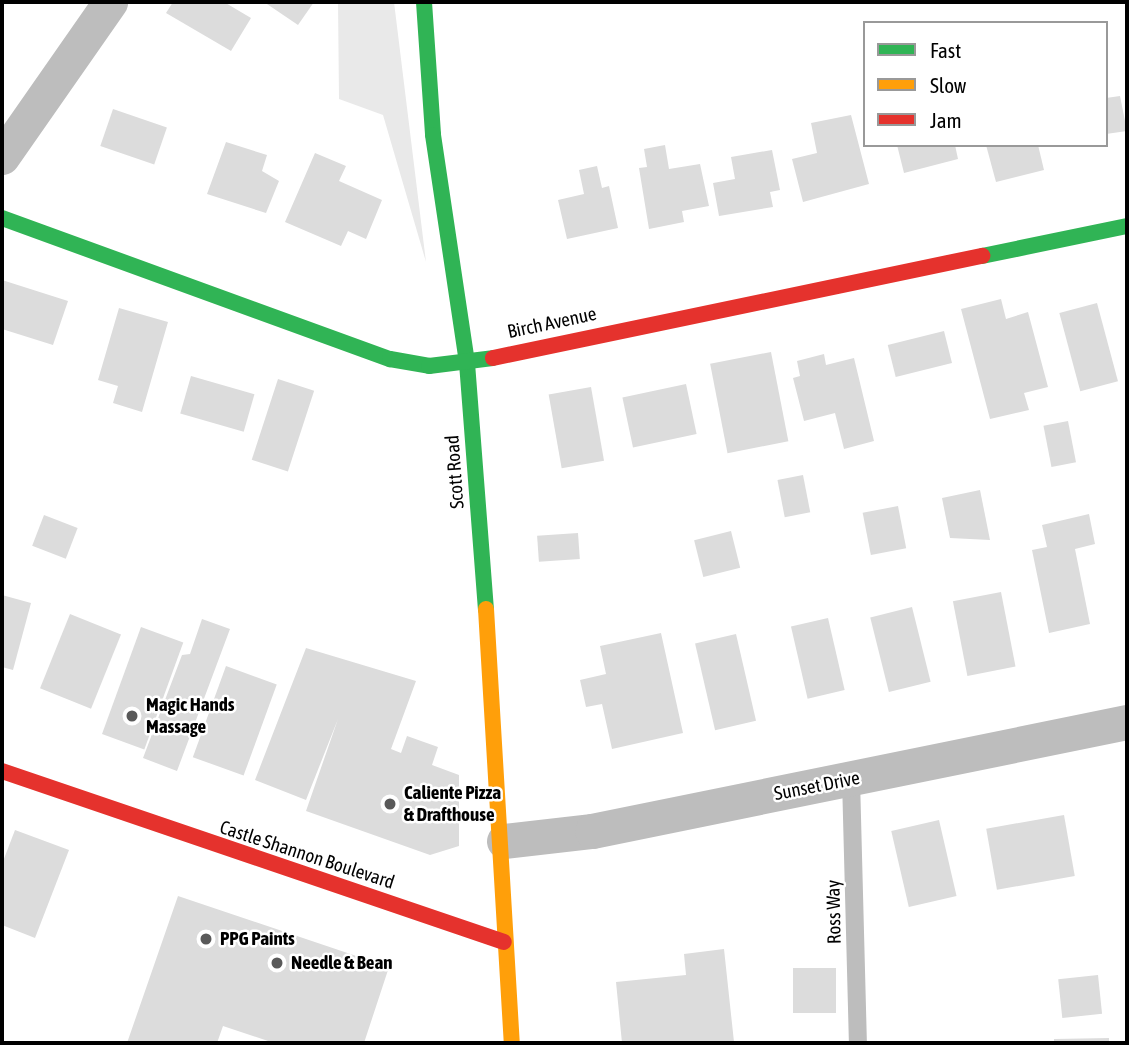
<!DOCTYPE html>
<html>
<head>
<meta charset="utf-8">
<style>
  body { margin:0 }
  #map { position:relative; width:1129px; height:1045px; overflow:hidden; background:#fff; font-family:"Asap Condensed",sans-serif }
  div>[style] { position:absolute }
  .green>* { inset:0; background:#e9e9e9 }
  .building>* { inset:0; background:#dcdcdc; transform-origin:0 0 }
  .lane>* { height:18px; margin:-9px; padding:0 9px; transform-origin:9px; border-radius:9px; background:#bdbdbd }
  .street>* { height:35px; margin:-17.5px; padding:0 17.5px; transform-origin:17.5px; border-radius:17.5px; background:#bdbdbd }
  .fast>* { height:16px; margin:-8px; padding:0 8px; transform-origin:8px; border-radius:8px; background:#30b455 }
  .slow>* { height:16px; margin:-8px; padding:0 8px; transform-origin:8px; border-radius:8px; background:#ff9f0a }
  .jam>* { height:16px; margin:-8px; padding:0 8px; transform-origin:8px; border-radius:8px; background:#e5322d }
  .dots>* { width:19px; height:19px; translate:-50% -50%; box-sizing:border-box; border:4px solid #fff; border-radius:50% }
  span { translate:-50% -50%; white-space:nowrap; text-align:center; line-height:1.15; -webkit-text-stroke:5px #fff; paint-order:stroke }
  .street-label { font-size:19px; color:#000 }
  .poi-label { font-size:19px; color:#000; font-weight:700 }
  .left { translate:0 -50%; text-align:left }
  .frame { position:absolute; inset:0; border:4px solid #000; pointer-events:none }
  .legend { position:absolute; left:863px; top:21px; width:245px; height:126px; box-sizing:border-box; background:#fff; border:2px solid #999; margin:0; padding:9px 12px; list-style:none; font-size:21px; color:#000 }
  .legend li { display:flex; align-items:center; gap:14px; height:35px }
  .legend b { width:35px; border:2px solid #999 }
</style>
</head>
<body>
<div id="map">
  <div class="green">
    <i style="clip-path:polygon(338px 2px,394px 2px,426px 262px,383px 115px,339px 99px)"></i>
  </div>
  <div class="building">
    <i style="clip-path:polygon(173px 2px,224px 2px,251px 18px,231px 51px,166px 13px)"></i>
    <i style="clip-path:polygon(264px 2px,314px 2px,298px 25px)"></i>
    <i style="clip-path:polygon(1120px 96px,1127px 131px,1106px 134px,1106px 98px)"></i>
    <i style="left:113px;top:109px;width:57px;height:39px;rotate:19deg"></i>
    <i style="clip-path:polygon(851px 115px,869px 184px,803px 202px,792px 159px,817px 153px,811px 123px)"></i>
    <i style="clip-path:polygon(226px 142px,267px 155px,262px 171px,279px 181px,266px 213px,207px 194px)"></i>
    <i style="clip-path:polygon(665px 145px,669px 169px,700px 164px,709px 206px,682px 211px,684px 222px,649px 229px,639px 168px,647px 167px,644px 149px)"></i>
    <i style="clip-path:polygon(897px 145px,955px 145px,958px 159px,904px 173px)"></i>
    <i style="clip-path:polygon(986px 145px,1038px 145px,1044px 170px,996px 182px)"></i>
    <i style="clip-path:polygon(772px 150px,780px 190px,770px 192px,773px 207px,719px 216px,713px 183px,735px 179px,731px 157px)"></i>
    <i style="clip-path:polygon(315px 153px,346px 166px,339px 181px,382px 200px,366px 239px,348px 231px,341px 246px,285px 222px)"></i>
    <i style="clip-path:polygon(597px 166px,602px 188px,609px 186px,618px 228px,567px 239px,558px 200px,584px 194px,579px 170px)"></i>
    <i style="clip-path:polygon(2px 280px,68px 301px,53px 345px,2px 329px)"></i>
    <i style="clip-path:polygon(1001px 299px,1006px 319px,1028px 312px,1048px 387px,1024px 393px,1029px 410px,990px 419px,961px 309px)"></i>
    <i style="left:1097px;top:303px;width:81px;height:39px;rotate:75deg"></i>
    <i style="clip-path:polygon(119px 308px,168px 322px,142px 412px,113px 403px,118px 386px,98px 380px)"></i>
    <i style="left:944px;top:331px;width:33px;height:58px;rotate:76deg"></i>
    <i style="left:771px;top:352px;width:91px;height:62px;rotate:79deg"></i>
    <i style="clip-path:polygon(824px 354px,826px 365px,854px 358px,874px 441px,844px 449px,835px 413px,804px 421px,793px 378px,800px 376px,797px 361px)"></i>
    <i style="left:191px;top:376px;width:66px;height:39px;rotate:16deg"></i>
    <i style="left:278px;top:379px;width:38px;height:85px;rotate:18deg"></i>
    <i style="left:686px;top:384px;width:51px;height:65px;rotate:78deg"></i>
    <i style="left:591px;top:387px;width:75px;height:43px;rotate:80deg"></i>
    <i style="left:1068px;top:421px;width:42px;height:25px;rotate:79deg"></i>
    <i style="left:803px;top:475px;width:38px;height:26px;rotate:79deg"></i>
    <i style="clip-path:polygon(980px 490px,990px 540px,950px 538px,942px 498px)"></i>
    <i style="left:898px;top:506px;width:43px;height:36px;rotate:79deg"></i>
    <i style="clip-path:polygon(1089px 514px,1095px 544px,1075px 549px,1090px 624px,1049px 633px,1032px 550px,1047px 547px,1042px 525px)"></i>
    <i style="left:44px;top:515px;width:36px;height:33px;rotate:21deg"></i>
    <i style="left:731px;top:531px;width:38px;height:38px;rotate:76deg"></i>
    <i style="left:578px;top:533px;width:26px;height:41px;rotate:86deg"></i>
    <i style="left:1001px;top:592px;width:76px;height:49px;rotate:79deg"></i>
    <i style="clip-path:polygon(2px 595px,31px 603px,13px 670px,2px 667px)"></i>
    <i style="left:912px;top:607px;width:77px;height:43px;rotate:76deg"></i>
    <i style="left:70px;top:614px;width:55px;height:80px;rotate:22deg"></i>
    <i style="left:828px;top:618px;width:74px;height:38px;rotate:77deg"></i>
    <i style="clip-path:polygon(202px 619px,230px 629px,177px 771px,143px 758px,182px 655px,190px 654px)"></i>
    <i style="left:141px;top:627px;width:45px;height:114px;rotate:20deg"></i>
    <i style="clip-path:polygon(661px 633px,683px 733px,612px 749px,602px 704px,586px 707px,580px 680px,606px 674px,600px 646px)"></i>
    <i style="left:736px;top:634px;width:89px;height:42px;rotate:77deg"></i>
    <i style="clip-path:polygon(306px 648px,416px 681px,391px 749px,401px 753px,407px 736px,438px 747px,432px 765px,459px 775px,459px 846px,430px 855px,306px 811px,338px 719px,306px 800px,255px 780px)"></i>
    <i style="left:226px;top:666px;width:54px;height:97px;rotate:20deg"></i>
    <i style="left:1064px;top:815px;width:62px;height:79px;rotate:80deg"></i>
    <i style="left:939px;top:820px;width:78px;height:49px;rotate:77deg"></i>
    <i style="clip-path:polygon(15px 830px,69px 850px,35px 938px,2px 925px,2px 864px)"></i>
    <i style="clip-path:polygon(178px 896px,389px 967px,364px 1043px,274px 1043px,223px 1026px,217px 1043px,127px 1043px)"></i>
    <i style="clip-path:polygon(724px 949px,734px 1042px,622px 1043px,616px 982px,686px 975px,684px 954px)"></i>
    <i style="left:836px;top:968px;width:45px;height:43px;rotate:90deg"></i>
    <i style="left:1098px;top:975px;width:39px;height:40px;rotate:84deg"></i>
    <i style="clip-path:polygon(1109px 1038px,1109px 1043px,1054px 1043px,1054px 1039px)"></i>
  </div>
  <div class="lane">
    <i style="left:851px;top:779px;width:264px;rotate:88.5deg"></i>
  </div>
  <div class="street">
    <i style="left:2px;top:157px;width:189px;rotate:-55.1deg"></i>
    <i style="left:504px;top:841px;width:89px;rotate:-6.5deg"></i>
    <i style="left:592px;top:831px;width:546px;rotate:-11.52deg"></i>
  </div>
  <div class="fast">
    <i style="left:424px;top:2px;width:133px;rotate:86.1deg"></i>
    <i style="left:433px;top:135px;width:231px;rotate:81.5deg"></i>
    <i style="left:467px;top:363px;width:247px;rotate:85.6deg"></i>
    <i style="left:2px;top:218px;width:413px;rotate:20deg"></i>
    <i style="left:390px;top:359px;width:40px;rotate:10deg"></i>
    <i style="left:429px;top:366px;width:64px;rotate:-7.1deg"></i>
    <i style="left:982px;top:256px;width:148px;rotate:-11.7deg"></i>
  </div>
  <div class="slow">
    <i style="left:486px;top:609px;width:435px;rotate:86.6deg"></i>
  </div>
  <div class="jam">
    <i style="left:493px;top:358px;width:500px;rotate:-11.8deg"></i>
    <i style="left:2px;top:771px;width:530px;rotate:18.81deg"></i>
  </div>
  <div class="dots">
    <i style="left:132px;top:716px;background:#595959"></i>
    <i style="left:390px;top:804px;background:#595959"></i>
    <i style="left:206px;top:939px;background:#595959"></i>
    <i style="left:277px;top:963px;background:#595959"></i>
  </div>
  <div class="street-label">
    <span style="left:552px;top:323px;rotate:-12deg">Birch Avenue</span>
    <span style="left:455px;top:472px;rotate:-94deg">Scott Road</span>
    <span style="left:817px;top:786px;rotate:-11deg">Sunset Drive</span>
    <span style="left:307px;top:855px;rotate:18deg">Castle Shannon Boulevard</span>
    <span style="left:834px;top:912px;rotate:-91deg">Ross Way</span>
  </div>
  <div class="poi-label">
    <span class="left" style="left:146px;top:716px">Magic Hands<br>Massage</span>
    <span class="left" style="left:404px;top:804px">Caliente Pizza<br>&amp; Drafthouse</span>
    <span class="left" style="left:220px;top:939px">PPG Paints</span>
    <span class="left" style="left:291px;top:963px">Needle &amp; Bean</span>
  </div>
  <div class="frame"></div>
  <ul class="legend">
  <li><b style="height:9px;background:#30b455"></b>Fast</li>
  <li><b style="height:9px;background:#ff9f0a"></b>Slow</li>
  <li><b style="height:9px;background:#e5322d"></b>Jam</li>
  </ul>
</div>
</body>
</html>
